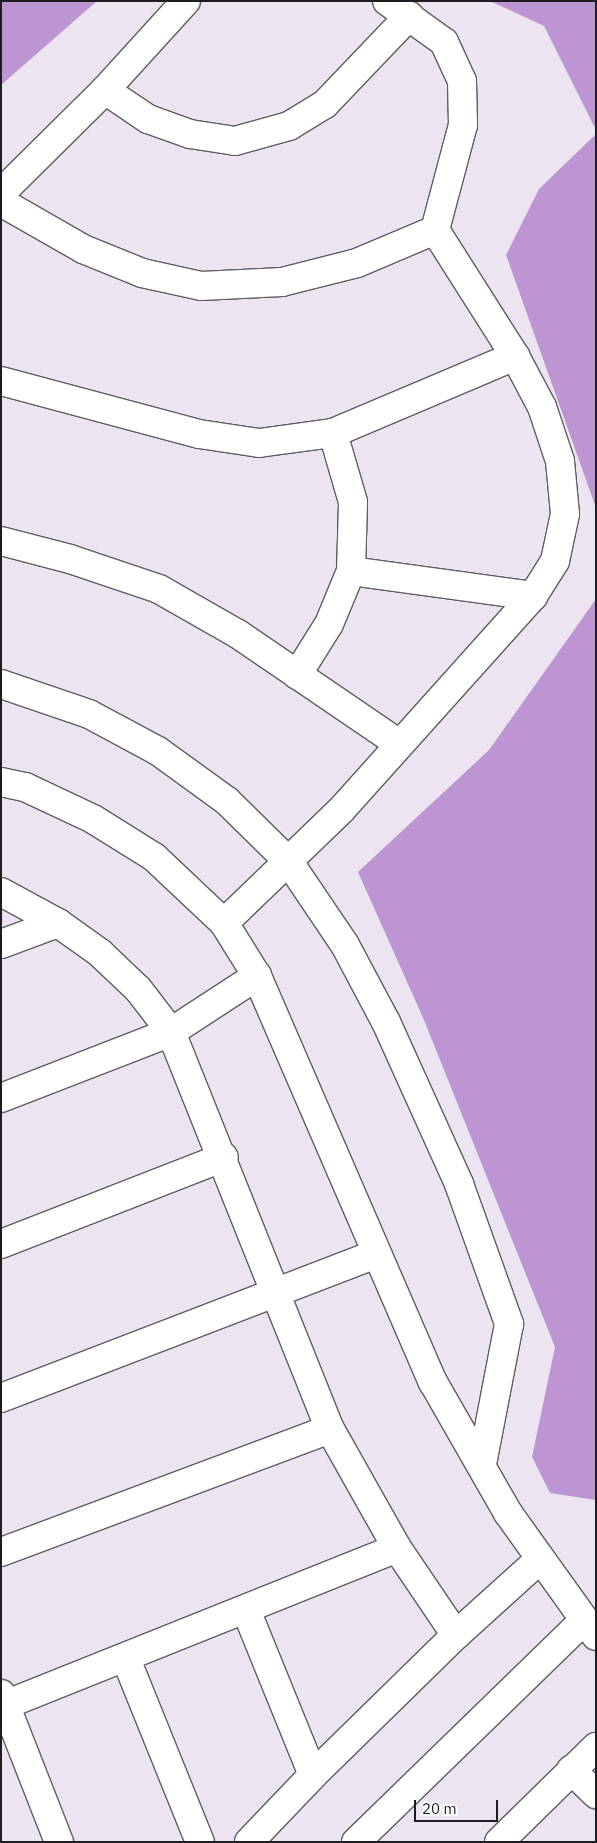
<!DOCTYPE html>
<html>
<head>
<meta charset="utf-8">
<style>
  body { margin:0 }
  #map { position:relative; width:597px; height:1843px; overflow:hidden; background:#ece4f1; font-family:"IBM Plex Sans",sans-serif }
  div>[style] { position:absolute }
  .forest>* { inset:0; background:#bd95d2 }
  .roads { filter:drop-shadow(1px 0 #625b66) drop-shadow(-1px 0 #625b66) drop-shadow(0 1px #625b66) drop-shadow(0 -1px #625b66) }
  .street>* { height:28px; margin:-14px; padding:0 14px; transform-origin:14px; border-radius:14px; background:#fff }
  .secondary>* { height:28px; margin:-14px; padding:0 14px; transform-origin:14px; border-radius:14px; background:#fff }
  span { translate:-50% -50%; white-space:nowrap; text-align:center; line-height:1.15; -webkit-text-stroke:4px #fff; paint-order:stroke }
  .frame { position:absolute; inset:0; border:2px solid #1f1c21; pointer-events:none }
  .scale { position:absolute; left:414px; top:1800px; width:84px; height:22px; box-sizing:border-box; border:2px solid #1f1c21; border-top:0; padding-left:6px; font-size:15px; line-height:18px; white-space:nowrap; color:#1f1c21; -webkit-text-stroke:4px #fff; paint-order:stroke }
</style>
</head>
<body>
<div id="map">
  <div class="forest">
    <i style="clip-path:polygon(1px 1px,97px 1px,1px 85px)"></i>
    <i style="clip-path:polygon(490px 1px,596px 1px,596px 130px,544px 26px)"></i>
    <i style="clip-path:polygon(596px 134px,596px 508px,506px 255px,539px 189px)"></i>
    <i style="clip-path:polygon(596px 599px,596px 1500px,550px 1493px,532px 1457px,555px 1347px,424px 1020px,358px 872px,489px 750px)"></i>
  </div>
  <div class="roads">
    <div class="street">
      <i style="left:105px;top:90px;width:52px;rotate:34deg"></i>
      <i style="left:148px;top:119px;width:45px;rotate:19.7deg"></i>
      <i style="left:190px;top:134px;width:46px;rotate:8.8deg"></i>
      <i style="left:235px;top:141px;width:56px;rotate:-15.5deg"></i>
      <i style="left:289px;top:126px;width:42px;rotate:-31.4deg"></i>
      <i style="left:325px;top:104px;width:122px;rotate:-46.3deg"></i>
      <i style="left:1px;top:193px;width:146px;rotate:-44.7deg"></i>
      <i style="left:105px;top:90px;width:120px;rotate:-47.7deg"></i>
      <i style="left:1px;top:202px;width:95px;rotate:29.8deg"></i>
      <i style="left:83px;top:249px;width:64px;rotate:22.1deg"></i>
      <i style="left:142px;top:273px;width:60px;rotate:12.4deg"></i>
      <i style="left:201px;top:286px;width:81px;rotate:-2.8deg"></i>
      <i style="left:282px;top:282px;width:77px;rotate:-14.2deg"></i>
      <i style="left:357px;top:263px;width:85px;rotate:-22.9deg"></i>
      <i style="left:435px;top:230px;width:109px;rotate:-75.1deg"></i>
      <i style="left:463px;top:125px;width:44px;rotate:-91.3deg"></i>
      <i style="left:462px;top:81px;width:43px;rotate:-114.8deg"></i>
      <i style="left:444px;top:42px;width:70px;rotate:-144.3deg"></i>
      <i style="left:1px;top:381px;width:205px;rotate:15deg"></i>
      <i style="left:199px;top:434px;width:61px;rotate:8.5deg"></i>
      <i style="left:259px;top:443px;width:75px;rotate:-7.7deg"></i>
      <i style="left:333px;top:433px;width:198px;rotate:-22.9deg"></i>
      <i style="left:1px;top:541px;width:71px;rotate:14.6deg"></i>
      <i style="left:70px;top:559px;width:94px;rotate:18.6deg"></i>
      <i style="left:159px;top:589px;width:91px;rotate:29.7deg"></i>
      <i style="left:238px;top:634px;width:195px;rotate:34.3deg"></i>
      <i style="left:351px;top:571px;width:184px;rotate:7.8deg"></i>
      <i style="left:297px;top:675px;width:60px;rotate:-57.9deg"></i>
      <i style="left:329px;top:624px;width:57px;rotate:-67.5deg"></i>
      <i style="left:351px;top:571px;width:69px;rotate:-88.3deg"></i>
      <i style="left:353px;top:502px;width:72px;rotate:-106.2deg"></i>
      <i style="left:1px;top:684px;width:93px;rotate:18.8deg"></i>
      <i style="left:89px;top:714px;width:78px;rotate:28.2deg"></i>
      <i style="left:158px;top:751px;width:85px;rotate:35.9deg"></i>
      <i style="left:227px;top:801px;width:87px;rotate:44.5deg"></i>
      <i style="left:289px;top:862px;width:100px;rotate:56deg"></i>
      <i style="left:345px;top:945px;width:87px;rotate:62deg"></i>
      <i style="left:386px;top:1022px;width:178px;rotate:65.7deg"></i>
      <i style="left:459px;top:1184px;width:149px;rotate:70.3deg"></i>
      <i style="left:509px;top:1324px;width:143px;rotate:100.9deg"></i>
      <i style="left:1px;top:892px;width:65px;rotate:28.5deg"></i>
      <i style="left:58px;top:923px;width:52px;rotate:35.5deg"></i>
      <i style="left:100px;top:953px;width:52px;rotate:43.5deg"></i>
      <i style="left:138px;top:989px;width:54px;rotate:52.5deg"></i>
      <i style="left:171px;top:1032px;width:428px;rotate:68.2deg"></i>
      <i style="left:330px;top:1429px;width:137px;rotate:60.6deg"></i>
      <i style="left:397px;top:1548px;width:105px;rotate:55.9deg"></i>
      <i style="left:224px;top:923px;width:164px;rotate:-44deg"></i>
      <i style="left:342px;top:809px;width:286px;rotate:-48.1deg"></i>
      <i style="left:533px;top:596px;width:41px;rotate:-57.8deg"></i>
      <i style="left:555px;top:561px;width:48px;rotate:-78deg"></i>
      <i style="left:565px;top:514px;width:53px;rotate:-95.4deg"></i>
      <i style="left:560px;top:461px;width:57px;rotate:-108.4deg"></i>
      <i style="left:542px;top:407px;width:58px;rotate:-117.9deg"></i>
      <i style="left:515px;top:356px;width:149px;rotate:-122.4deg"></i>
      <i style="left:1px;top:944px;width:61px;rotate:-20.2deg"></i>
      <i style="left:1px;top:1098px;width:182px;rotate:-21.2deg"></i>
      <i style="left:171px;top:1032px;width:103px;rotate:-33.1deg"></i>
      <i style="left:1px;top:1244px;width:239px;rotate:-21.3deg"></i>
      <i style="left:1px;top:1398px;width:402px;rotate:-21deg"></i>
      <i style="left:1px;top:1552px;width:351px;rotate:-20.5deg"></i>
      <i style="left:246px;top:1610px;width:178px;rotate:67.9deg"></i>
      <i style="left:126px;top:1659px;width:197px;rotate:68deg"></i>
      <i style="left:1px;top:1694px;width:159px;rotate:68.6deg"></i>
      <i style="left:5px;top:1705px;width:422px;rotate:-21.8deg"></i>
      <i style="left:571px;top:1770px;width:35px;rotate:44deg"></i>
      <i style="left:249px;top:1842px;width:93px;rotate:-46.3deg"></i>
      <i style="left:313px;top:1775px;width:200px;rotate:-44.4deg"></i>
      <i style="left:456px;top:1635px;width:112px;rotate:-42.1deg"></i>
      <i style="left:356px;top:1842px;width:317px;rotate:-44.2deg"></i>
      <i style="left:499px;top:1842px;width:136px;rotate:-44.4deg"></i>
    </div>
    <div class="secondary">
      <i style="left:1px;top:782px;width:25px;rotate:12deg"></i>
      <i style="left:25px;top:787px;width:75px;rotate:25.2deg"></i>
      <i style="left:93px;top:819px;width:72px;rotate:31.9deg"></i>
      <i style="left:154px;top:857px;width:96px;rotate:43.3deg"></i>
      <i style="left:224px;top:923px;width:62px;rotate:58.1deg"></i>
      <i style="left:257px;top:976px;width:443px;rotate:66.6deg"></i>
      <i style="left:433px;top:1382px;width:151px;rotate:60.2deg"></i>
      <i style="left:508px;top:1513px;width:151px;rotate:54.4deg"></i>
    </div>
  </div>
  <div class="frame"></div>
  <div class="scale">20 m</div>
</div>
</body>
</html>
